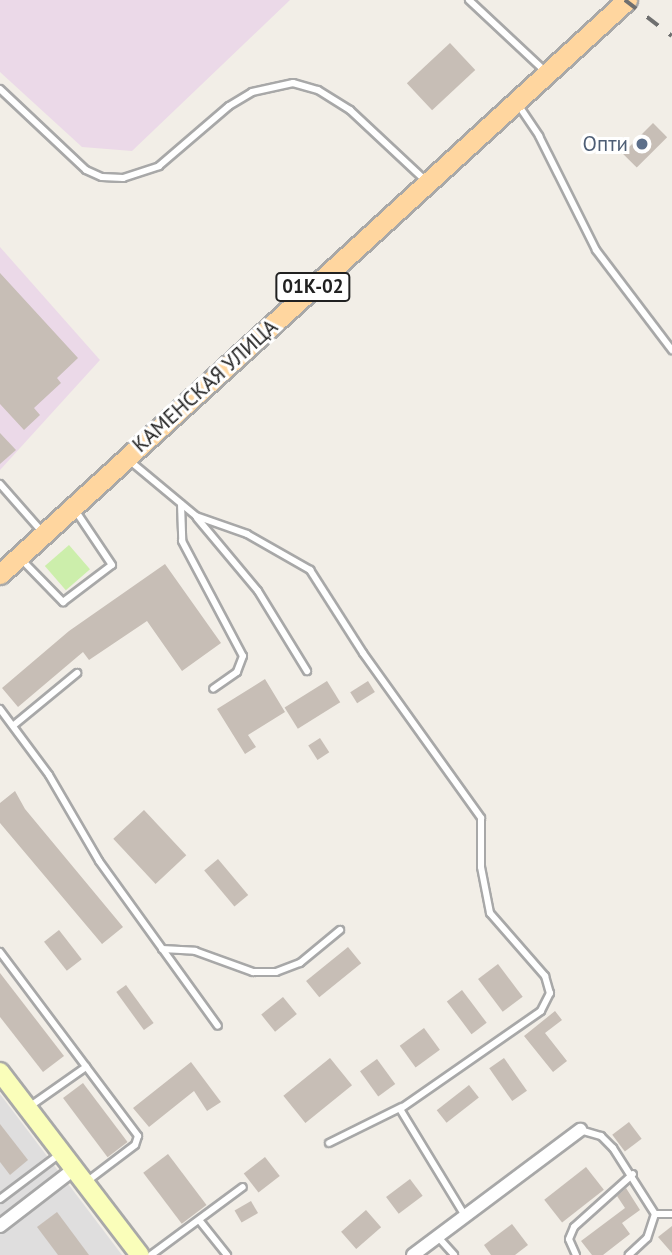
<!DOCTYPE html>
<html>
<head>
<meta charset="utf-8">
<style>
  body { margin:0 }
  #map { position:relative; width:672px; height:1255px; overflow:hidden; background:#f2eee7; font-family:"PT Sans",sans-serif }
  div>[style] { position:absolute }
  .residential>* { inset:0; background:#dfdede }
  .industrial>* { inset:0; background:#ebd9e8 }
  .grass>* { inset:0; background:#cceeab; transform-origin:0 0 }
  .building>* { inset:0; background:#c7beb6; transform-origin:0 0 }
  .roads { filter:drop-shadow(2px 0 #a8a8a8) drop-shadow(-2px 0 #a8a8a8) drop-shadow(0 2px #a8a8a8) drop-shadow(0 -2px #a8a8a8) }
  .lane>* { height:6px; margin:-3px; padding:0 3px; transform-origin:3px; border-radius:3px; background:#fff }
  .street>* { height:12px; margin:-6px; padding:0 6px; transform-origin:6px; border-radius:6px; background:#fff }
  .secondary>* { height:18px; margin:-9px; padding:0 9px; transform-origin:9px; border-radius:9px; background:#fafeba }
  .primary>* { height:19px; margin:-9.5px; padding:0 9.5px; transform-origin:9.5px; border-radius:9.5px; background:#ffd69f }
  .rail>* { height:3.5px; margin-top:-1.75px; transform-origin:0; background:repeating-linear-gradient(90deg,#6f6f6f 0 14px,transparent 0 28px) }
  .dots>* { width:19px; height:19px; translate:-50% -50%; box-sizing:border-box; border:4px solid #fff; border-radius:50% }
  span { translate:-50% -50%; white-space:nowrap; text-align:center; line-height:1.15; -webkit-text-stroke:6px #fff; paint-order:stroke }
  .shield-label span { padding:2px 5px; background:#fff; border:2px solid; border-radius:5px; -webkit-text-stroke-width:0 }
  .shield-label { font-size:19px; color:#212121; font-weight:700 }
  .service-label { font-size:21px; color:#4e5e75 }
  .right { translate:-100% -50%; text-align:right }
  .street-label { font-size:21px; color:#212121 }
</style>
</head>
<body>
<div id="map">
  <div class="residential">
    <i style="clip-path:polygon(0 1094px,122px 1255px,0 1255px)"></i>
  </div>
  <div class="industrial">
    <i style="clip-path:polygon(0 0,290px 0,132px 151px,82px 147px,0 72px)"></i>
    <i style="clip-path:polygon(0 247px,100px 360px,0 470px)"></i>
  </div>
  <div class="grass">
    <i style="left:69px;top:545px;width:32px;height:32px;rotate:49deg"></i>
  </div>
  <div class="building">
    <i style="left:450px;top:43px;width:37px;height:59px;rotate:47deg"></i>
    <i style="left:653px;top:123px;width:20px;height:43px;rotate:45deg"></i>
    <i style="clip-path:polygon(0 273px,78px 358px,57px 378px,61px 383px,34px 408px,40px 415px,24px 430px,0 404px)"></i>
    <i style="clip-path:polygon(0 433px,16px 450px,0 464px)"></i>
    <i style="clip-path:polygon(165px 564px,221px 643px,182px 671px,147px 621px,89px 660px,83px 652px,18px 707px,2px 688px,69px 631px)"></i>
    <i style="clip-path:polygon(265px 679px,285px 712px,248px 735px,256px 747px,245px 754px,217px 709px)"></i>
    <i style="left:327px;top:681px;width:25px;height:50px;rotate:58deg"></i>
    <i style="left:368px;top:681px;width:13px;height:21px;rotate:58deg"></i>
    <i style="left:320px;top:738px;width:17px;height:14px;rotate:57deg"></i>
    <i style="clip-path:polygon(15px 791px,25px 809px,123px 927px,102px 944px,0 823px,0 803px)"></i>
    <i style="left:144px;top:810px;width:62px;height:42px;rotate:47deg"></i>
    <i style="left:218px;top:859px;width:47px;height:18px;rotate:50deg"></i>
    <i style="left:59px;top:930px;width:37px;height:19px;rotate:52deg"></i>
    <i style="left:348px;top:947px;width:21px;height:54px;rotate:51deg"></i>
    <i style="left:498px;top:964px;width:41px;height:25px;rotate:53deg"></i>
    <i style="clip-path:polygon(0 973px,64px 1056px,43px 1072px,0 1017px)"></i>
    <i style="left:126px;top:985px;width:47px;height:12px;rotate:54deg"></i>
    <i style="left:462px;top:990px;width:41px;height:19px;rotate:53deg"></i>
    <i style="left:283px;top:997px;width:22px;height:28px;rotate:51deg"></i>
    <i style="clip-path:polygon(555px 1011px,562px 1020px,545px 1033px,567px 1061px,553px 1072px,524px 1036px)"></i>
    <i style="left:424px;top:1028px;width:27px;height:30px;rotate:54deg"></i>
    <i style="left:330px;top:1058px;width:35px;height:60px;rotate:51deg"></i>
    <i style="left:504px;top:1058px;width:40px;height:18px;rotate:55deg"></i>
    <i style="left:377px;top:1059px;width:31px;height:21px;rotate:54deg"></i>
    <i style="clip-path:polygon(191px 1062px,221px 1102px,207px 1111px,194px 1091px,149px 1127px,133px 1108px)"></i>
    <i style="left:83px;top:1083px;width:74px;height:25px;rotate:53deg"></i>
    <i style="left:469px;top:1085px;width:16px;height:41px;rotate:52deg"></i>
    <i style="left:629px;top:1122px;width:21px;height:21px;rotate:53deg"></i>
    <i style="clip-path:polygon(0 1124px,28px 1160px,10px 1175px,0 1162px)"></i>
    <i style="left:168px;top:1154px;width:64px;height:31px;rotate:53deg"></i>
    <i style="left:265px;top:1157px;width:24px;height:27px;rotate:52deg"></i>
    <i style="left:586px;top:1167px;width:29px;height:53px;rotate:52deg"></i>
    <i style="left:410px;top:1179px;width:21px;height:30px;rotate:53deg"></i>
    <i style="clip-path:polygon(626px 1188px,640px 1210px,622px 1223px,630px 1234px,603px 1255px,592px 1255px,581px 1241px,625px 1208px,617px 1196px)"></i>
    <i style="left:251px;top:1201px;width:14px;height:19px;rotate:60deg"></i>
    <i style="left:366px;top:1210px;width:23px;height:33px;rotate:49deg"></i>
    <i style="clip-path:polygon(57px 1212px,89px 1255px,58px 1255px,37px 1227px)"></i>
    <i style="clip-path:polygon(512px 1224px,528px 1245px,515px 1255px,491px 1255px,484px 1245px)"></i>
    <i style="clip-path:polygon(672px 1226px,672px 1253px,658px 1237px)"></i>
  </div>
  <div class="roads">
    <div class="lane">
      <i style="left:469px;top:0;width:105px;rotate:43.1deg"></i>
      <i style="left:0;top:89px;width:118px;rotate:43.3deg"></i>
      <i style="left:86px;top:170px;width:17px;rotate:24deg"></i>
      <i style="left:102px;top:177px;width:21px;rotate:3deg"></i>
      <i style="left:123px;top:178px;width:38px;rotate:-18deg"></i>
      <i style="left:159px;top:166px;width:92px;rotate:-40.6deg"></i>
      <i style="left:229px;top:106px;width:27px;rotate:-31deg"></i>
      <i style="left:252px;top:92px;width:42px;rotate:-12.4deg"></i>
      <i style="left:293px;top:83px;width:26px;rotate:16deg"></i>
      <i style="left:318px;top:90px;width:38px;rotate:32deg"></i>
      <i style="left:350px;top:110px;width:104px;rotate:43.1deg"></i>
      <i style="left:517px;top:103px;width:40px;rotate:56deg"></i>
      <i style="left:539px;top:136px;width:127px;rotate:63.4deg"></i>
      <i style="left:596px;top:250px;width:126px;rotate:52.8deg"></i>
      <i style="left:130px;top:461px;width:86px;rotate:39.8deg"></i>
      <i style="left:196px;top:516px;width:54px;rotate:19.4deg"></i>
      <i style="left:247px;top:534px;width:73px;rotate:29.7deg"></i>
      <i style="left:310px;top:570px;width:98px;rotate:57.4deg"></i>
      <i style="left:363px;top:653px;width:203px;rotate:54.4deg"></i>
      <i style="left:481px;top:818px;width:49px;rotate:90deg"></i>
      <i style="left:481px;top:867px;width:47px;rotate:78.9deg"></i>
      <i style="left:490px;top:913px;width:84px;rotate:48.9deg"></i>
      <i style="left:545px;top:976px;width:18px;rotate:74deg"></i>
      <i style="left:550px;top:993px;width:20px;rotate:117deg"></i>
      <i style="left:541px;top:1011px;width:172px;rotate:145.2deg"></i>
      <i style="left:400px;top:1109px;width:125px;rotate:58.7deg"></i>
      <i style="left:0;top:484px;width:65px;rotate:48.7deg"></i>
      <i style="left:181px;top:504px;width:37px;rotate:88deg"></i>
      <i style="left:182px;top:541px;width:130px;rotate:62.1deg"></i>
      <i style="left:243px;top:656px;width:17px;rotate:111deg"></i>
      <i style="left:237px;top:672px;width:29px;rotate:145deg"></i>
      <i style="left:197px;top:518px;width:95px;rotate:50.1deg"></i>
      <i style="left:258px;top:591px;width:94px;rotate:58.5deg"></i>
      <i style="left:20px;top:558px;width:62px;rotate:45.7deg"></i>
      <i style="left:63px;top:602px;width:61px;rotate:-37.1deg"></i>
      <i style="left:112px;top:565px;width:66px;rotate:-123.9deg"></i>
      <i style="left:0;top:709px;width:82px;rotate:53.4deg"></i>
      <i style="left:49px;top:775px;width:99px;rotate:59.8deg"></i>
      <i style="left:99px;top:861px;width:203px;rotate:54.2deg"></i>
      <i style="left:14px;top:725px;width:82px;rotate:-39.5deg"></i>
      <i style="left:162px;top:949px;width:33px;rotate:3deg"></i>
      <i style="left:195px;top:951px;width:62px;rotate:19.9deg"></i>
      <i style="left:253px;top:972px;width:23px"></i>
      <i style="left:276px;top:972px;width:26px;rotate:-21deg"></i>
      <i style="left:300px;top:963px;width:52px;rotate:-39.5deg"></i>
      <i style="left:0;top:952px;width:230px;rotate:53.1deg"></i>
      <i style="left:138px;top:1136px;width:9px;rotate:108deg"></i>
      <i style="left:135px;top:1145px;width:61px;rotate:142.9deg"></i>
      <i style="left:29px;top:1107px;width:70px;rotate:-35.1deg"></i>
      <i style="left:580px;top:1130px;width:22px;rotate:16deg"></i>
      <i style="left:601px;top:1136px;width:17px;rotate:45deg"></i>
      <i style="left:613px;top:1148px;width:78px;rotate:57.5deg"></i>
      <i style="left:655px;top:1214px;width:25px;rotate:108deg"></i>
      <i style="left:647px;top:1238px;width:25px;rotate:137deg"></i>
      <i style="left:329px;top:1143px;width:81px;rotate:-26.3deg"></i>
      <i style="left:0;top:1199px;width:75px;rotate:-36.9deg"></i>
      <i style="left:655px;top:1214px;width:17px"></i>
      <i style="left:199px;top:1220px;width:45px;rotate:51.3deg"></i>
      <i style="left:438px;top:1237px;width:24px;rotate:48deg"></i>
      <i style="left:151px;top:1255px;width:114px;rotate:-36.5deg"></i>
      <i style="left:576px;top:1255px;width:17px;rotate:-114deg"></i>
      <i style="left:569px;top:1239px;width:13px;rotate:-67deg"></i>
      <i style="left:574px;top:1227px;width:79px;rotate:-41.9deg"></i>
    </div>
    <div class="street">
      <i style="left:0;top:1226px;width:93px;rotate:-37.6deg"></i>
      <i style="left:413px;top:1255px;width:209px;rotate:-36.8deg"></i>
    </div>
    <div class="secondary">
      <i style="left:0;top:1072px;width:230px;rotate:52.6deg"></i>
    </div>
    <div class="primary">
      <i style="left:0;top:574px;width:850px;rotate:-42.47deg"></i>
    </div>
  </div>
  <div class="rail">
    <i style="left:625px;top:0;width:59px;rotate:37.5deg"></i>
  </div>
  <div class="dots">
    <i style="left:642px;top:144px;background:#5c6f8a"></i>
  </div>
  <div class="shield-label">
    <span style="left:313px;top:287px">01К-02</span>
  </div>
  <div class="service-label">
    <span class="right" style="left:628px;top:144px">Опти</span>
  </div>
  <div class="street-label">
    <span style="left:205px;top:386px;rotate:-42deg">КАМЕНСКАЯ УЛИЦА</span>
  </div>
</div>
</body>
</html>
